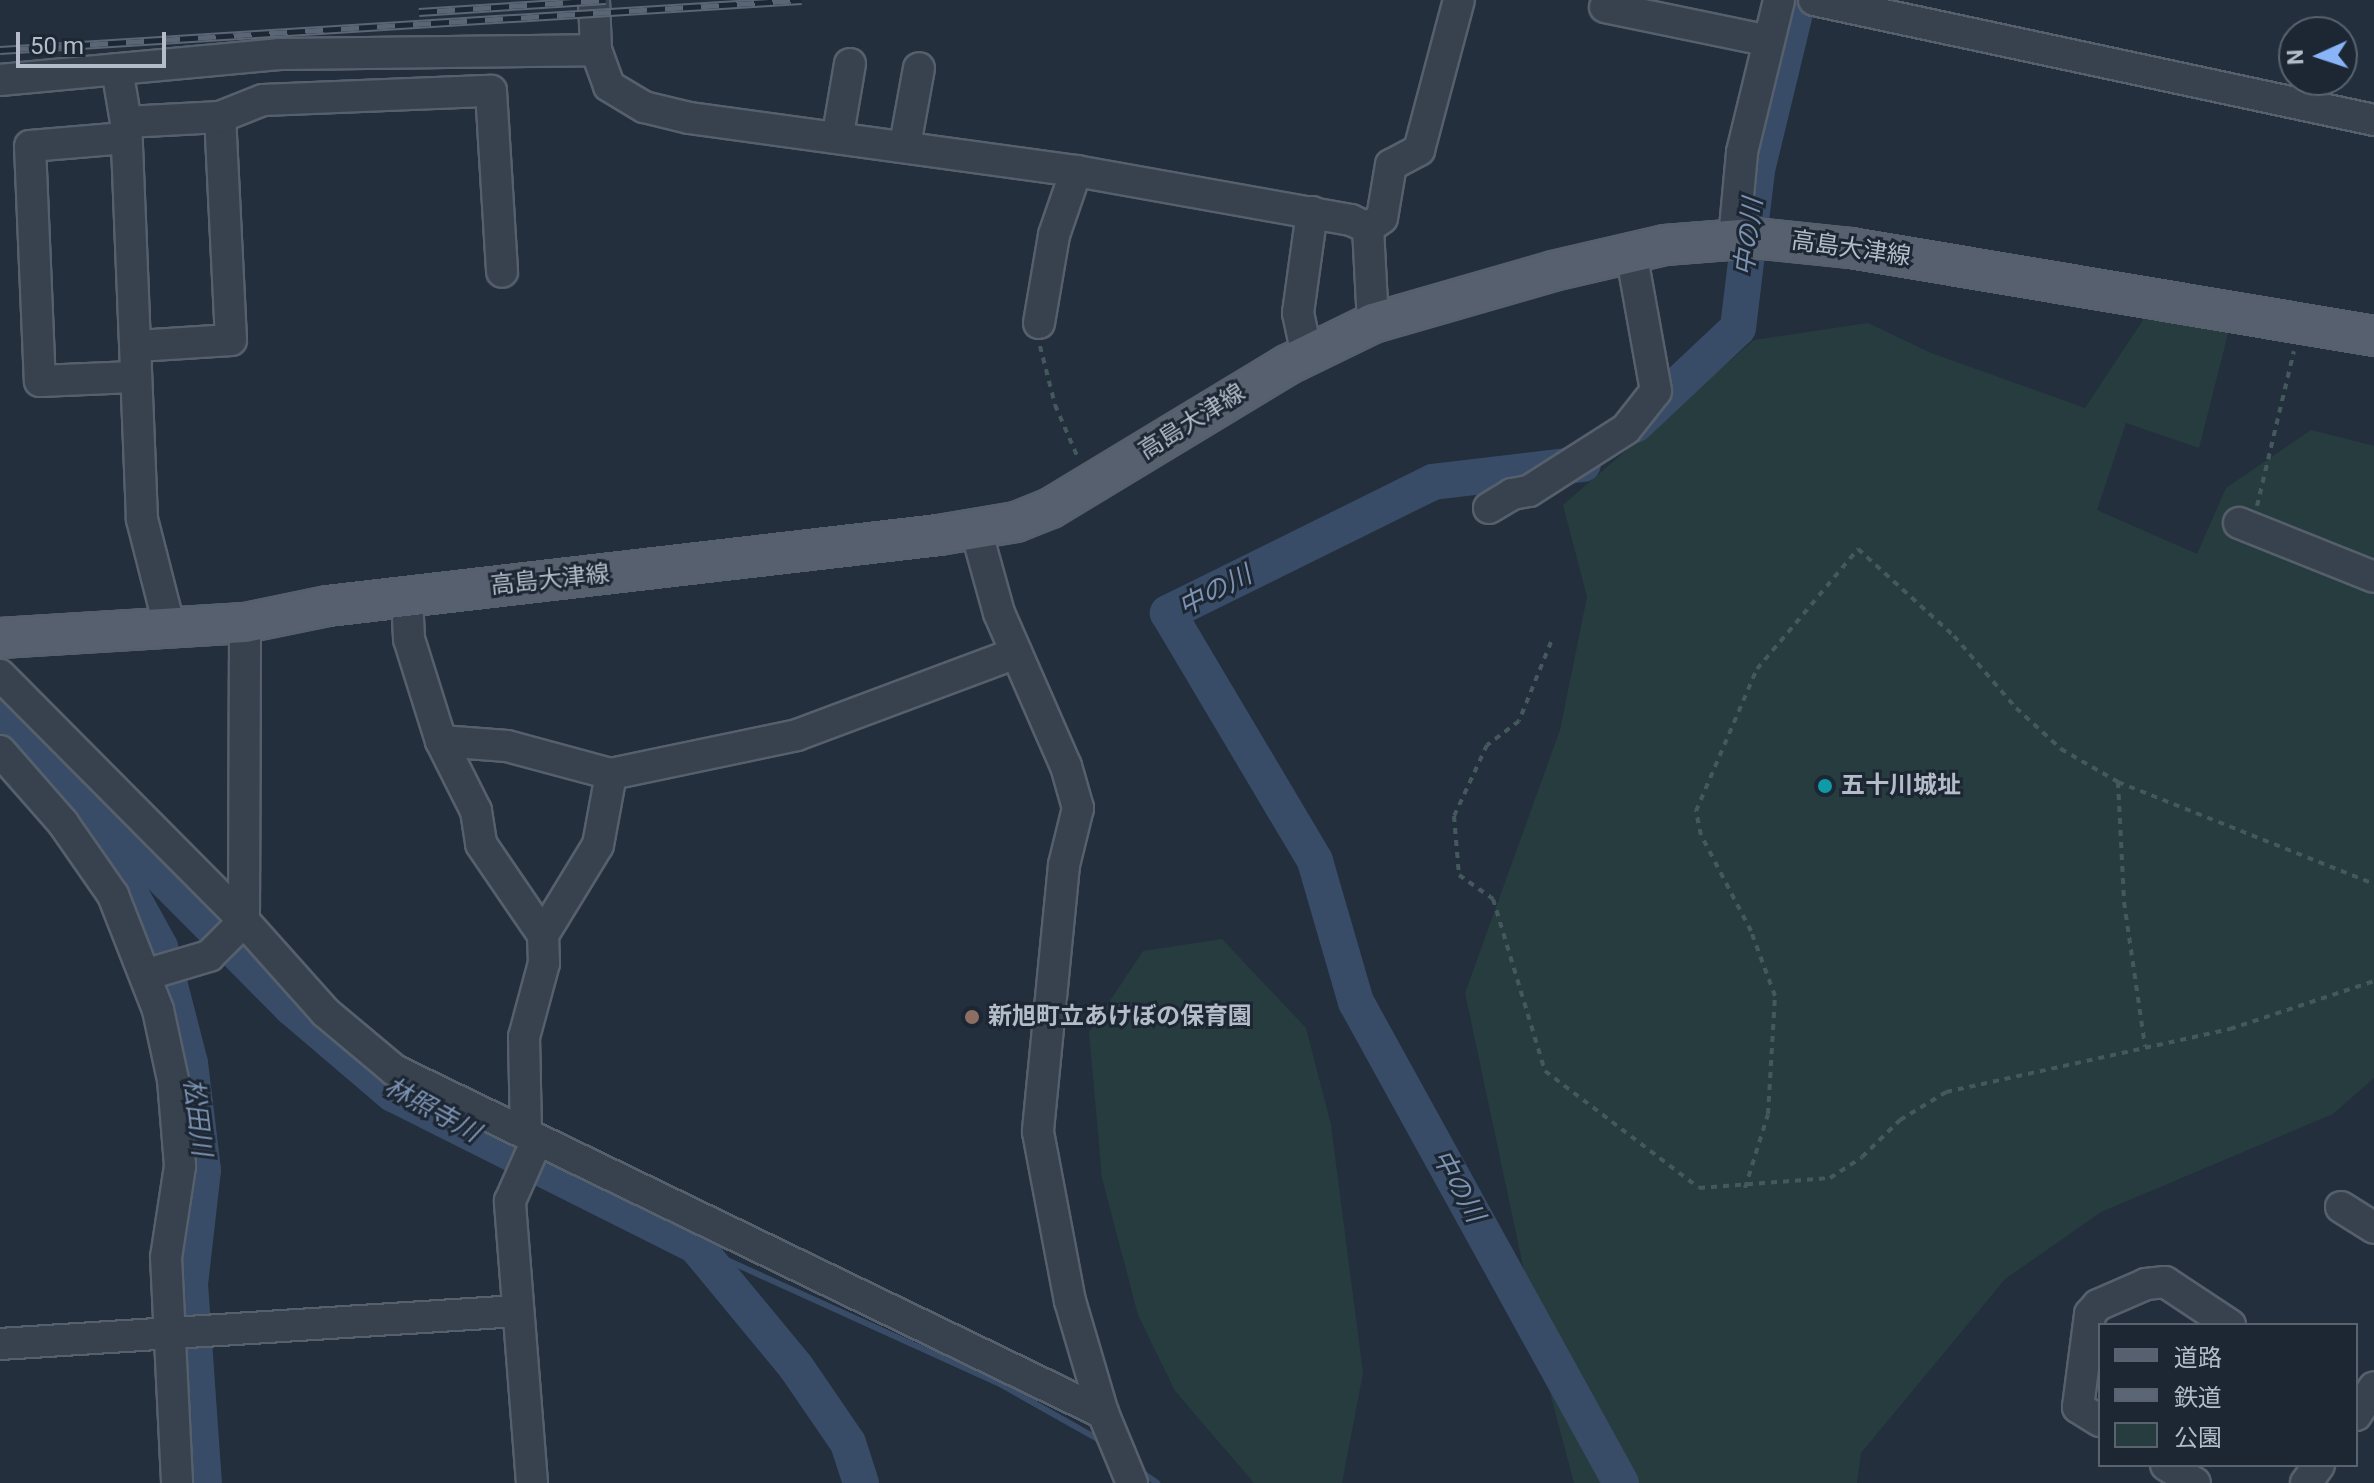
<!DOCTYPE html>
<html>
<head>
<meta charset="utf-8">
<style>
  body { margin:0 }
  #map { position:relative; width:2374px; height:1483px; overflow:hidden; background:#242f3e; font-family:Roboto,"Noto Sans JP",sans-serif }
  div>[style] { position:absolute }
  .green>* { inset:0; background:#263c3f }
  .stream>* { height:6px; margin:-3px; padding:0 3px; transform-origin:3px; border-radius:3px; background:#394c67 }
  .river>* { height:36px; margin:-18px; padding:0 18px; transform-origin:18px; border-radius:18px; background:#394c67 }
  .path>* { height:4px; margin-top:-2px; transform-origin:0; background:repeating-linear-gradient(90deg,#44595c 0 6px,transparent 0 12px) }
  .roads { filter:drop-shadow(2px 0 #565f6c) drop-shadow(-2px 0 #565f6c) drop-shadow(0 2px #565f6c) drop-shadow(0 -2px #565f6c) }
  .minor>* { height:30px; margin:-15px; padding:0 15px; transform-origin:15px; border-radius:15px; background:#38414e }
  .major>* { height:38px; margin:-19px; padding:0 19px; transform-origin:19px; border-radius:19px; background:#56606e }
  .rail>* { height:9px; margin-top:-4.5px; transform-origin:0; background:repeating-linear-gradient(90deg,#1d2633 0 18px,#5a6575 0 36px); box-sizing:border-box; border-block:2px solid #5a6575 }
  .dots>* { width:22px; height:22px; translate:-50% -50%; box-sizing:border-box; border:4px solid #1d2633; border-radius:50% }
  span { translate:-50% -50%; white-space:nowrap; text-align:center; line-height:1.15; -webkit-text-stroke:6px #1d2633; paint-order:stroke }
  .street-label { font-size:24px; color:#b4bcc9 }
  .poi-label { font-size:24px; color:#b4bcc9; font-weight:700 }
  .left { translate:0 -50%; text-align:left }
  .water-label { font-size:26px; color:#7c92b1; font-style:italic }
  .legend { position:absolute; left:2098px; top:1323px; width:260px; height:144px; box-sizing:border-box; background:#1d2633; border:2px solid #59626f; margin:0; padding:10px 14px; list-style:none; font-size:24px; color:#b4bcc9 }
  .legend li { display:flex; align-items:center; gap:16px; height:40px }
  .legend b { width:40px; border:2px solid #59626f }
  .north { position:absolute; left:2278px; top:16px; width:80px; height:80px; box-sizing:border-box; background:#1d2633; border:2px solid #59626f; border-radius:50%; rotate:267deg; font-size:22px; font-weight:700; line-height:32px; text-align:center; color:#b4bcc9 }
  .north::after { content:''; display:block; margin:auto; width:28px; height:36px; background:#8ab4f8; clip-path:polygon(50% 0,100% 100%,50% 72%,0 100%) }
  .scale { position:absolute; left:16px; top:32px; width:150px; height:36px; box-sizing:border-box; border:4px solid #b4bcc9; border-top:0; padding-left:10px; font-size:24px; line-height:28px; white-space:nowrap; color:#b4bcc9; -webkit-text-stroke:6px #1d2633; paint-order:stroke }
</style>
</head>
<body>
<div id="map">
  <div class="green">
    <i style="clip-path:polygon(2147px 314px,2230px 326px,2199px 448px,2126px 423px,2097px 510px,2197px 554px,2226px 488px,2311px 430px,2374px 446px,2374px 1078px,2333px 1114px,2101px 1212px,2005px 1279px,1861px 1453px,1857px 1483px,1574px 1483px,1550px 1393px,1465px 993px,1560px 730px,1587px 597px,1563px 505px,1754px 340px,1868px 323px,1931px 353px,2085px 408px)"></i>
    <i style="clip-path:polygon(1222px 939px,1306px 1028px,1331px 1125px,1363px 1373px,1342px 1483px,1254px 1483px,1175px 1391px,1138px 1315px,1102px 1178px,1089px 1032px,1143px 951px)"></i>
  </div>
  <div class="stream">
    <i style="left:696px;top:1246px;width:334px;rotate:24.4deg"></i>
    <i style="left:1000px;top:1384px;width:118px;rotate:29.4deg"></i>
    <i style="left:1140px;top:1471px;width:21px;rotate:35deg"></i>
  </div>
  <div class="river">
    <i style="left:1635px;top:425px;width:141px;rotate:-43.3deg"></i>
    <i style="left:1738px;top:328px;width:159px;rotate:-83.1deg"></i>
    <i style="left:1757px;top:170px;width:175px;rotate:-76.4deg"></i>
    <i style="left:1583px;top:464px;width:151px;rotate:173.2deg"></i>
    <i style="left:1433px;top:482px;width:296px;rotate:153.7deg"></i>
    <i style="left:1168px;top:613px;width:288px;rotate:59.3deg"></i>
    <i style="left:1315px;top:861px;width:147px;rotate:73.8deg"></i>
    <i style="left:1356px;top:1002px;width:549px;rotate:61.15deg"></i>
    <i style="left:0;top:714px;width:413px;rotate:45.2deg"></i>
    <i style="left:291px;top:1007px;width:134px;rotate:40.5deg"></i>
    <i style="left:393px;top:1094px;width:339px;rotate:26.6deg"></i>
    <i style="left:696px;top:1246px;width:157px;rotate:50.4deg"></i>
    <i style="left:796px;top:1367px;width:92px;rotate:55.6deg"></i>
    <i style="left:848px;top:1443px;width:42px;rotate:72deg"></i>
    <i style="left:98px;top:835px;width:128px;rotate:61deg"></i>
    <i style="left:160px;top:947px;width:120px;rotate:75.5deg"></i>
    <i style="left:190px;top:1063px;width:108px;rotate:83.1deg"></i>
    <i style="left:203px;top:1170px;width:115px;rotate:96.5deg"></i>
    <i style="left:190px;top:1284px;width:199px;rotate:86deg"></i>
  </div>
  <div class="path">
    <i style="left:1040px;top:346px;width:61px;rotate:75.7deg"></i>
    <i style="left:1055px;top:405px;width:58px;rotate:66.5deg"></i>
    <i style="left:2257px;top:506px;width:159px;rotate:-76.6deg"></i>
    <i style="left:1551px;top:642px;width:85px;rotate:112.1deg"></i>
    <i style="left:1519px;top:721px;width:40px;rotate:143deg"></i>
    <i style="left:1487px;top:745px;width:78px;rotate:114.9deg"></i>
    <i style="left:1454px;top:816px;width:59px;rotate:85.2deg"></i>
    <i style="left:1459px;top:875px;width:42px;rotate:35.2deg"></i>
    <i style="left:1493px;top:899px;width:180px;rotate:73.2deg"></i>
    <i style="left:1545px;top:1071px;width:193px;rotate:37.2deg"></i>
    <i style="left:1699px;top:1188px;width:131px;rotate:-4.4deg"></i>
    <i style="left:1830px;top:1178px;width:38px;rotate:-33deg"></i>
    <i style="left:1862px;top:1157px;width:53px;rotate:-44.2deg"></i>
    <i style="left:1900px;top:1120px;width:54px;rotate:-31.3deg"></i>
    <i style="left:1946px;top:1092px;width:291px;rotate:-12.5deg"></i>
    <i style="left:2230px;top:1029px;width:152px;rotate:-18.4deg"></i>
    <i style="left:2118px;top:782px;width:120px;rotate:87.1deg"></i>
    <i style="left:2124px;top:902px;width:146px;rotate:81.7deg"></i>
    <i style="left:1745px;top:1188px;width:77px;rotate:-72.7deg"></i>
    <i style="left:1768px;top:1114px;width:118px;rotate:-86.6deg"></i>
    <i style="left:1775px;top:996px;width:69px;rotate:-110.3deg"></i>
    <i style="left:1751px;top:931px;width:108px;rotate:-117.5deg"></i>
    <i style="left:1701px;top:835px;width:25px;rotate:-102deg"></i>
    <i style="left:1696px;top:811px;width:155px;rotate:-66.8deg"></i>
    <i style="left:1757px;top:669px;width:157px;rotate:-49.9deg"></i>
    <i style="left:1858px;top:549px;width:130px;rotate:42.2deg"></i>
    <i style="left:1954px;top:636px;width:95px;rotate:49.3deg"></i>
    <i style="left:2016px;top:708px;width:61px;rotate:42.3deg"></i>
    <i style="left:2061px;top:749px;width:66px;rotate:30.1deg"></i>
    <i style="left:2118px;top:782px;width:276px;rotate:21.7deg"></i>
  </div>
  <div class="roads">
    <div class="minor">
      <i style="left:594px;top:0;width:50px;rotate:87.7deg"></i>
      <i style="left:596px;top:50px;width:38px;rotate:70deg"></i>
      <i style="left:609px;top:86px;width:41px;rotate:31deg"></i>
      <i style="left:644px;top:107px;width:46px;rotate:13.7deg"></i>
      <i style="left:689px;top:118px;width:391px;rotate:7.8deg"></i>
      <i style="left:1076px;top:171px;width:279px;rotate:10.1deg"></i>
      <i style="left:1351px;top:220px;width:19px;rotate:25deg"></i>
      <i style="left:1368px;top:228px;width:95px;rotate:87deg"></i>
      <i style="left:1814px;top:0;width:573px;rotate:12.09deg"></i>
      <i style="left:1605px;top:7px;width:167px;rotate:11.7deg"></i>
      <i style="left:117px;top:69px;width:54px;rotate:80.4deg"></i>
      <i style="left:0;top:80px;width:280px;rotate:-5.3deg"></i>
      <i style="left:279px;top:54px;width:317px;rotate:-0.7deg"></i>
      <i style="left:838px;top:134px;width:71px;rotate:-80.3deg"></i>
      <i style="left:125px;top:138px;width:95px;rotate:175.2deg"></i>
      <i style="left:30px;top:146px;width:235px;rotate:87.6deg"></i>
      <i style="left:40px;top:381px;width:93px;rotate:-2.5deg"></i>
      <i style="left:905px;top:145px;width:78px;rotate:-79.7deg"></i>
      <i style="left:1368px;top:228px;width:17px;rotate:-36deg"></i>
      <i style="left:1382px;top:218px;width:54px;rotate:-80.4deg"></i>
      <i style="left:1391px;top:165px;width:32px;rotate:-28deg"></i>
      <i style="left:1419px;top:150px;width:155px;rotate:-75.1deg"></i>
      <i style="left:1734px;top:239px;width:87px;rotate:-84.7deg"></i>
      <i style="left:1742px;top:152px;width:156px;rotate:-76.3deg"></i>
      <i style="left:1039px;top:323px;width:89px;rotate:-80.3deg"></i>
      <i style="left:1054px;top:235px;width:68px;rotate:-71deg"></i>
      <i style="left:137px;top:346px;width:94px;rotate:-3.7deg"></i>
      <i style="left:231px;top:340px;width:223px;rotate:-92.8deg"></i>
      <i style="left:1307px;top:355px;width:43px;rotate:-102.1deg"></i>
      <i style="left:1298px;top:313px;width:102px;rotate:-82.1deg"></i>
      <i style="left:1489px;top:508px;width:27px;rotate:-31deg"></i>
      <i style="left:1512px;top:494px;width:17px;rotate:-10deg"></i>
      <i style="left:1529px;top:491px;width:115px;rotate:-32.6deg"></i>
      <i style="left:1626px;top:429px;width:48px;rotate:-51.7deg"></i>
      <i style="left:1656px;top:391px;width:141px;rotate:-100.2deg"></i>
      <i style="left:2239px;top:523px;width:145px;rotate:21.8deg"></i>
      <i style="left:976px;top:530px;width:86px;rotate:74.5deg"></i>
      <i style="left:999px;top:613px;width:167px;rotate:66.4deg"></i>
      <i style="left:1066px;top:766px;width:44px;rotate:74.1deg"></i>
      <i style="left:1078px;top:808px;width:59px;rotate:103.8deg"></i>
      <i style="left:1064px;top:865px;width:268px;rotate:95.6deg"></i>
      <i style="left:1038px;top:1132px;width:172px;rotate:79.3deg"></i>
      <i style="left:1070px;top:1301px;width:117px;rotate:73.6deg"></i>
      <i style="left:1103px;top:1413px;width:76px;rotate:67.5deg"></i>
      <i style="left:407px;top:596px;width:43px;rotate:87.3deg"></i>
      <i style="left:409px;top:639px;width:107px;rotate:72.6deg"></i>
      <i style="left:441px;top:741px;width:78px;rotate:63.4deg"></i>
      <i style="left:476px;top:811px;width:33px;rotate:81deg"></i>
      <i style="left:481px;top:844px;width:110px;rotate:55.7deg"></i>
      <i style="left:543px;top:935px;width:28px;rotate:88deg"></i>
      <i style="left:544px;top:963px;width:77px;rotate:105.1deg"></i>
      <i style="left:524px;top:1037px;width:92px;rotate:88.8deg"></i>
      <i style="left:170px;top:629px;width:114px;rotate:-104.3deg"></i>
      <i style="left:142px;top:519px;width:397px;rotate:-92.3deg"></i>
      <i style="left:126px;top:122px;width:94px;rotate:-3deg"></i>
      <i style="left:220px;top:117px;width:46px;rotate:-21.6deg"></i>
      <i style="left:263px;top:100px;width:228px;rotate:-2.3deg"></i>
      <i style="left:491px;top:91px;width:181px;rotate:86.5deg"></i>
      <i style="left:0;top:675px;width:346px;rotate:45.2deg"></i>
      <i style="left:244px;top:921px;width:122px;rotate:48.3deg"></i>
      <i style="left:325px;top:1012px;width:90px;rotate:40deg"></i>
      <i style="left:394px;top:1070px;width:788px;rotate:25.82deg"></i>
      <i style="left:441px;top:741px;width:66px;rotate:4.3deg"></i>
      <i style="left:507px;top:746px;width:108px;rotate:15.1deg"></i>
      <i style="left:611px;top:774px;width:190px;rotate:-11.8deg"></i>
      <i style="left:797px;top:735px;width:234px;rotate:-20.5deg"></i>
      <i style="left:0;top:751px;width:96px;rotate:48.8deg"></i>
      <i style="left:63px;top:823px;width:88px;rotate:55.2deg"></i>
      <i style="left:113px;top:895px;width:123px;rotate:68.6deg"></i>
      <i style="left:158px;top:1010px;width:72px;rotate:77.9deg"></i>
      <i style="left:173px;top:1080px;width:86px;rotate:85.3deg"></i>
      <i style="left:180px;top:1166px;width:92px;rotate:98.7deg"></i>
      <i style="left:166px;top:1257px;width:226px;rotate:87.2deg"></i>
      <i style="left:543px;top:935px;width:105px;rotate:-58.6deg"></i>
      <i style="left:598px;top:845px;width:72px;rotate:-79.6deg"></i>
      <i style="left:145px;top:975px;width:67px;rotate:-16.5deg"></i>
      <i style="left:209px;top:956px;width:49px;rotate:-45deg"></i>
      <i style="left:244px;top:921px;width:298px;rotate:-89.8deg"></i>
      <i style="left:2341px;top:1207px;width:39px;rotate:32deg"></i>
      <i style="left:0;top:1344px;width:519px;rotate:-3.65deg"></i>
      <i style="left:2356px;top:1415px;width:33px;rotate:-57deg"></i>
      <i style="left:2100px;top:1421px;width:26px;rotate:-148deg"></i>
      <i style="left:2078px;top:1407px;width:94px;rotate:-82.6deg"></i>
      <i style="left:2090px;top:1314px;width:12px;rotate:-48deg"></i>
      <i style="left:2098px;top:1305px;width:52px;rotate:-23.6deg"></i>
      <i style="left:2146px;top:1284px;width:19px;rotate:-6deg"></i>
      <i style="left:2165px;top:1282px;width:78px;rotate:33.5deg"></i>
      <i style="left:2166px;top:1465px;width:34px;rotate:32deg"></i>
      <i style="left:532px;top:1483px;width:283px;rotate:-94.5deg"></i>
      <i style="left:510px;top:1201px;width:67px;rotate:-66.1deg"></i>
      <i style="left:2306px;top:1483px;width:22px;rotate:-54deg"></i>
    </div>
    <div class="major">
      <i style="left:0;top:638px;width:245px;rotate:-3.5deg"></i>
      <i style="left:245px;top:623px;width:85px;rotate:-11.6deg"></i>
      <i style="left:328px;top:606px;width:615px;rotate:-6.63deg"></i>
      <i style="left:939px;top:535px;width:78px;rotate:-9.6deg"></i>
      <i style="left:1016px;top:522px;width:38px;rotate:-22deg"></i>
      <i style="left:1051px;top:508px;width:276px;rotate:-31.2deg"></i>
      <i style="left:1287px;top:365px;width:96px;rotate:-26deg"></i>
      <i style="left:1373px;top:323px;width:187px;rotate:-16.1deg"></i>
      <i style="left:1553px;top:271px;width:115px;rotate:-13.1deg"></i>
      <i style="left:1665px;top:245px;width:89px;rotate:-4.5deg"></i>
      <i style="left:1754px;top:238px;width:98px;rotate:5.9deg"></i>
      <i style="left:1851px;top:248px;width:530px;rotate:9.55deg"></i>
    </div>
  </div>
  <div class="rail">
    <i style="left:419px;top:12px;width:187px;rotate:-3.7deg"></i>
    <i style="left:0;top:50px;width:803px;rotate:-3.57deg"></i>
  </div>
  <div class="dots">
    <i style="left:1825px;top:786px;background:#0f9aa8"></i>
    <i style="left:972px;top:1017px;background:#8d6e63"></i>
  </div>
  <div class="street-label">
    <span style="left:1851px;top:249px;rotate:8deg">高島大津線</span>
    <span style="left:1192px;top:422px;rotate:-32deg">高島大津線</span>
    <span style="left:550px;top:580px;rotate:-6deg">高島大津線</span>
  </div>
  <div class="poi-label">
    <span class="left" style="left:1841px;top:786px">五十川城址</span>
    <span class="left" style="left:988px;top:1017px">新旭町立あけぼの保育園</span>
  </div>
  <div class="water-label">
    <span style="left:1749px;top:237px;rotate:-83deg">中の川</span>
    <span style="left:1215px;top:591px;rotate:-27deg">中の川</span>
    <span style="left:432px;top:1110px;rotate:29deg">林照寺川</span>
    <span style="left:197px;top:1117px;rotate:83deg">松田川</span>
    <span style="left:1458px;top:1186px;rotate:61deg">中の川</span>
  </div>
  <ul class="legend">
  <li><b style="height:10px;background:#56606e"></b>道路</li>
  <li><b style="height:10px;background:#5a6575"></b>鉄道</li>
  <li><b style="height:22px;background:#263c3f"></b>公園</li>
  </ul>
  <div class="north">N</div>
  <div class="scale">50 m</div>
</div>
</body>
</html>
